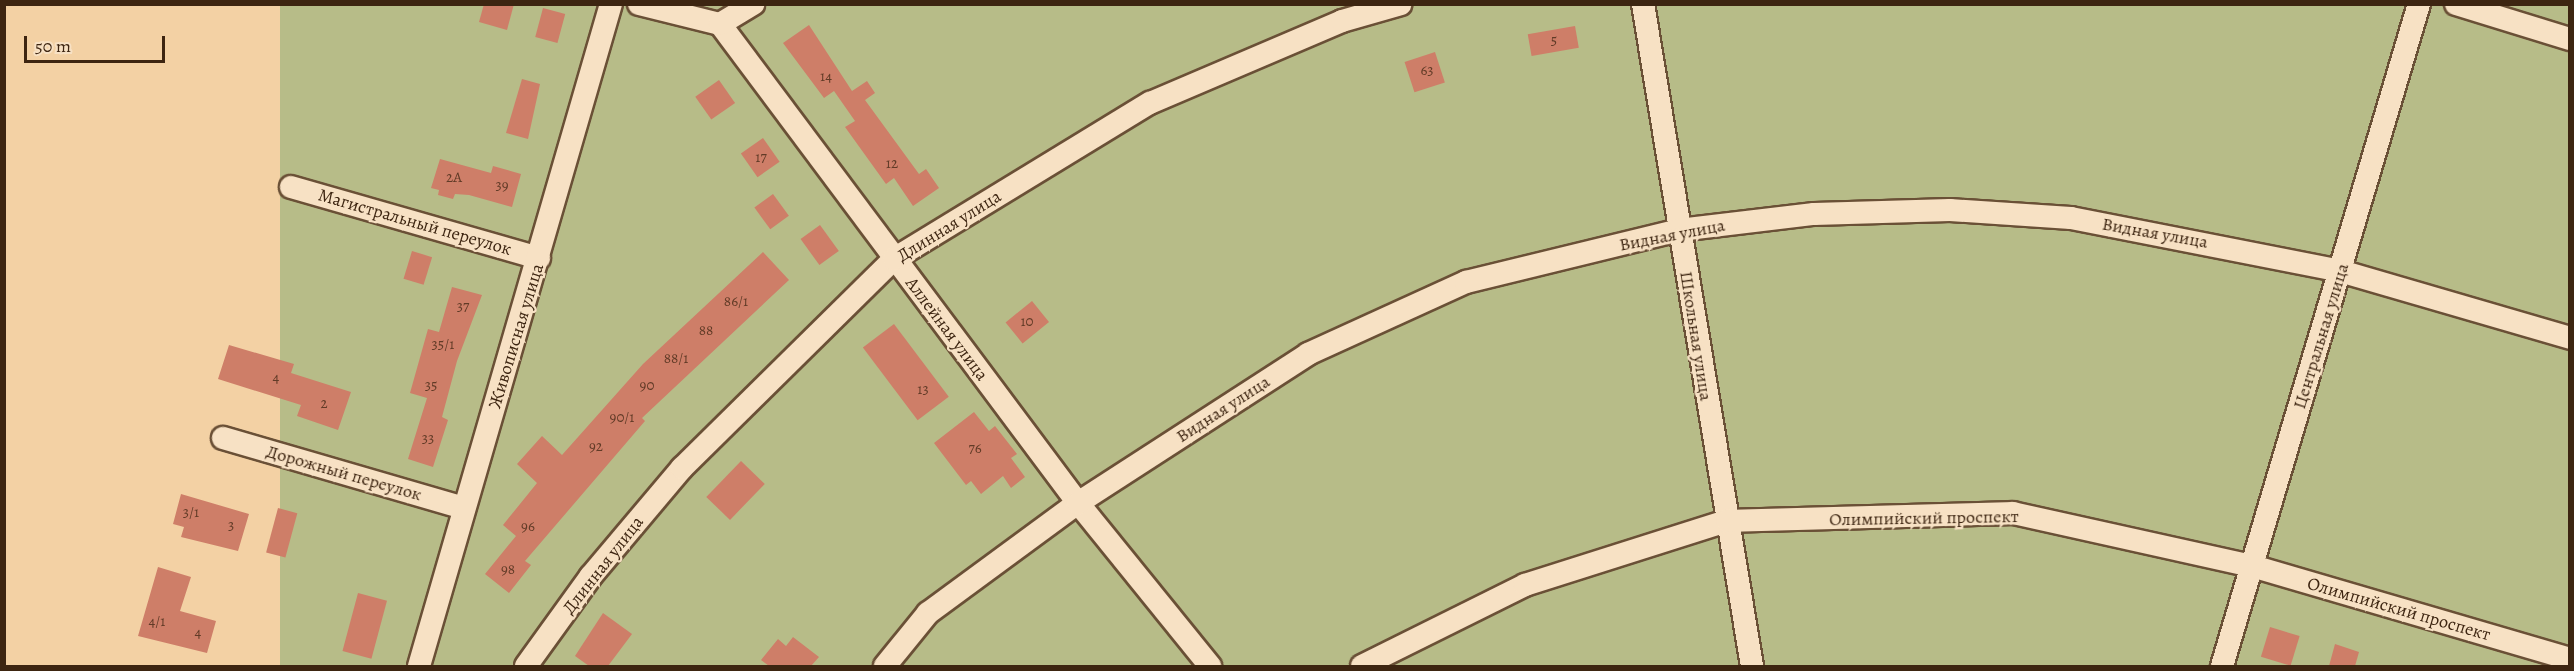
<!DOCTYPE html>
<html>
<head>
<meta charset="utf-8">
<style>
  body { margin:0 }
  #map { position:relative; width:2574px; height:671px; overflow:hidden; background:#f3d1a4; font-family:Alegreya,serif }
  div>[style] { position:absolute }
  .green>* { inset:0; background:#b7bc88; transform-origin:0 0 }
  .building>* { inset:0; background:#ce7e68; transform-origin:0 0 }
  .roads { filter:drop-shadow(2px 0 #6a5036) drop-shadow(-2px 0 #6a5036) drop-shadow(0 2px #6a5036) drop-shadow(0 -2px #6a5036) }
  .minor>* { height:22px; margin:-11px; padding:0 11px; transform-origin:11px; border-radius:11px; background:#f7e1c4 }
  span { translate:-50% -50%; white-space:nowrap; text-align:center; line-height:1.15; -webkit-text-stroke:4.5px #f7e1c4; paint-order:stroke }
  .number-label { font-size:15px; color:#613b27 }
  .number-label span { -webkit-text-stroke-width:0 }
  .street-label { font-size:18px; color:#3d2511 }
  .frame { position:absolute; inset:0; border:6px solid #3d2511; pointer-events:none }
  .scale { position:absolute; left:24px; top:36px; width:141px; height:27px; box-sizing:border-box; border:3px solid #3d2511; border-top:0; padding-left:8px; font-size:18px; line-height:21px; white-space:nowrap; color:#3d2511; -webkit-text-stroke:4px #f7e1c4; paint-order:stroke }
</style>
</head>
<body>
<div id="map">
  <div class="green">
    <i style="left:280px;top:5px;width:2289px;height:690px"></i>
  </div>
  <div class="building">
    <i style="clip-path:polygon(484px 4px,514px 4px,507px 30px,479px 22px)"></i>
    <i style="left:543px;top:8px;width:23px;height:30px;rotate:15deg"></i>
    <i style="clip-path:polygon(809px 25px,852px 91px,867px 81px,875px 93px,865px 100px,919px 174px,926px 169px,939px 188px,913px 206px,894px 178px,886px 184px,845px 127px,855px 121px,834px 91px,824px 98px,783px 43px)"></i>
    <i style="left:1575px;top:26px;width:22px;height:48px;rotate:80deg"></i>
    <i style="left:1435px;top:52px;width:32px;height:32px;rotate:72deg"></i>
    <i style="clip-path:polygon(522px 79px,540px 84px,528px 139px,506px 133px)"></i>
    <i style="left:719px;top:80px;width:28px;height:29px;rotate:55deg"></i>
    <i style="left:763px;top:138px;width:29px;height:27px;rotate:55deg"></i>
    <i style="clip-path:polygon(440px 159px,491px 173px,493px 166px,521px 174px,512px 207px,469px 195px,455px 194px,453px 199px,438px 195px,439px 190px,431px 188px)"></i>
    <i style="left:773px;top:194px;width:27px;height:23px;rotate:54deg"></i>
    <i style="left:820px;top:225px;width:32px;height:24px;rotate:54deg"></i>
    <i style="left:412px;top:251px;width:21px;height:29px;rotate:17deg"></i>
    <i style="clip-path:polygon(763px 252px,789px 280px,642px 418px,645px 421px,525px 561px,531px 565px,509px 593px,485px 574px,516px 536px,503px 525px,537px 483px,517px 464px,542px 436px,562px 455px,643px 364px)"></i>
    <i style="clip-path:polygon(452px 287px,482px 295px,457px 361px,442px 417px,448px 420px,433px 467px,408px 459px,427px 398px,410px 393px,428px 329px,439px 332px)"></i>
    <i style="left:1032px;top:301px;width:27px;height:34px;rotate:51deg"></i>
    <i style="left:894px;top:324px;width:91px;height:39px;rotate:53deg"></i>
    <i style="clip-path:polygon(229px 345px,294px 364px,291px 373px,351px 392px,338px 430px,297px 416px,301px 405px,218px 379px)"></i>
    <i style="clip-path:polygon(974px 412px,989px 431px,995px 426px,1017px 454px,1011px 458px,1025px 477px,1011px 488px,1003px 476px,981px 494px,971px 481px,966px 485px,934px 443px)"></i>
    <i style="left:741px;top:461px;width:33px;height:50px;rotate:44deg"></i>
    <i style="clip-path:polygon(181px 494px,249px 514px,238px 551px,181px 537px,184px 527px,173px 524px)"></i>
    <i style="left:278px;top:508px;width:20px;height:46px;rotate:15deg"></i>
    <i style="clip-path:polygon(158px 567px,191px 577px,180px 611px,216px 621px,207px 653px,138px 636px)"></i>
    <i style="left:358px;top:593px;width:30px;height:60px;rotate:15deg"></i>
    <i style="clip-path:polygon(603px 613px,632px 634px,608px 666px,589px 666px,575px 656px)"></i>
    <i style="left:2270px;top:627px;width:31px;height:31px;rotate:17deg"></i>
    <i style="clip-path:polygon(793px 637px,819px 657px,811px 666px,769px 666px,761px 660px,778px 639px,786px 646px)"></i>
    <i style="clip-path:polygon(2335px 644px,2359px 652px,2355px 666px,2329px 666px)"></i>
  </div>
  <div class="roads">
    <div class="minor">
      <i style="left:639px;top:4px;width:83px;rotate:13.9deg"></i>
      <i style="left:720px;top:24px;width:598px;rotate:53.23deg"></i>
      <i style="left:1078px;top:503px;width:210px;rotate:51deg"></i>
      <i style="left:1643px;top:4px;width:671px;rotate:80.65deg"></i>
      <i style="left:2456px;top:4px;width:119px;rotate:17.1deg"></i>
      <i style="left:720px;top:24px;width:39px;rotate:-31deg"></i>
      <i style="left:291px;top:187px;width:258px;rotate:16deg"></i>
      <i style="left:223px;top:438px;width:251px;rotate:16.2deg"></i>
      <i style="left:419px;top:666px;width:689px;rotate:-73.83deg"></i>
      <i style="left:526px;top:666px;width:111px;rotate:-54.2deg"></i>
      <i style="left:591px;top:576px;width:141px;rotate:-49.9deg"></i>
      <i style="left:682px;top:468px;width:298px;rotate:-44.6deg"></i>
      <i style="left:894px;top:259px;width:300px;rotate:-31.4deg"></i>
      <i style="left:1150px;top:103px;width:209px;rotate:-23.1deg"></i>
      <i style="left:1342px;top:21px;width:61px;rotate:-16.1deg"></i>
      <i style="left:885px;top:666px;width:68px;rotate:-50.9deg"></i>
      <i style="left:928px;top:613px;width:186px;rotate:-36.3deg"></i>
      <i style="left:1078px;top:503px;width:274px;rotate:-32.9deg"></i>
      <i style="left:1308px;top:354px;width:174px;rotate:-24.5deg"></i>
      <i style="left:1466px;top:282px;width:219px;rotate:-13.7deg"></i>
      <i style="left:1679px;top:230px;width:136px;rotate:-6.8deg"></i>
      <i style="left:1814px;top:214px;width:136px;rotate:-1.7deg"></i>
      <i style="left:1950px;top:210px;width:121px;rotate:3.8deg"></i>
      <i style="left:2071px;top:218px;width:274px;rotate:11.1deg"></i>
      <i style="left:2340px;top:271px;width:240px;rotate:16.2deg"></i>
      <i style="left:1362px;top:666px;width:182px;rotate:-26.4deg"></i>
      <i style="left:1525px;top:585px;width:212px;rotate:-17.6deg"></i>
      <i style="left:1727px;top:521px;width:286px;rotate:-1.6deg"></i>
      <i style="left:2013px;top:513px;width:245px;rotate:12.5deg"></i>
      <i style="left:2252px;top:566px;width:331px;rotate:16.3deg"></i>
      <i style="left:2222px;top:666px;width:691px;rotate:-73.43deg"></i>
    </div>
  </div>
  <div class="number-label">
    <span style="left:1554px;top:41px">5</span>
    <span style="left:1427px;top:71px">63</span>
    <span style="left:826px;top:77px">14</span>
    <span style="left:761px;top:158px">17</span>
    <span style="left:892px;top:164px">12</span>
    <span style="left:454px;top:178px">2А</span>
    <span style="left:502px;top:186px">39</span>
    <span style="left:736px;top:302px">86/1</span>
    <span style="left:463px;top:307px">37</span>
    <span style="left:1027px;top:322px">10</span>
    <span style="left:706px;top:331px">88</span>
    <span style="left:443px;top:345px">35/1</span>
    <span style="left:676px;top:359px">88/1</span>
    <span style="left:276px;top:378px">4</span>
    <span style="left:431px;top:386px">35</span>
    <span style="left:647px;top:386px">90</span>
    <span style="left:923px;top:390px">13</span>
    <span style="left:324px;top:404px">2</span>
    <span style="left:622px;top:418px">90/1</span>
    <span style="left:428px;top:439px">33</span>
    <span style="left:596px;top:447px">92</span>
    <span style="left:975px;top:449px">76</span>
    <span style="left:191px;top:513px">3/1</span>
    <span style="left:231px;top:526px">3</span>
    <span style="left:528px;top:527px">96</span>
    <span style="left:508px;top:570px">98</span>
    <span style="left:157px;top:622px">4/1</span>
    <span style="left:198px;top:633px">4</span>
  </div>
  <div class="street-label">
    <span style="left:415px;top:222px;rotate:16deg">Магистральный переулок</span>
    <span style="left:949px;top:226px;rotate:-32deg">Длинная улица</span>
    <span style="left:2155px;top:233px;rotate:10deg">Видная улица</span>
    <span style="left:1672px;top:235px;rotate:-11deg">Видная улица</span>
    <span style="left:947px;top:329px;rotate:53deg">Аллейная улица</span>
    <span style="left:516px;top:336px;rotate:-73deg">Живописная улица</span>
    <span style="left:1696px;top:336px;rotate:81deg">Школьная улица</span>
    <span style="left:2321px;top:336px;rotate:-73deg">Центральная улица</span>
    <span style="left:1223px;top:409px;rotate:-33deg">Видная улица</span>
    <span style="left:344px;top:473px;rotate:16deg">Дорожный переулок</span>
    <span style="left:1924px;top:518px;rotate:-1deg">Олимпийский проспект</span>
    <span style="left:603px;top:565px;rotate:-52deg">Длинная улица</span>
    <span style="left:2399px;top:609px;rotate:16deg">Олимпийский проспект</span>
  </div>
  <div class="frame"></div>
  <div class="scale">50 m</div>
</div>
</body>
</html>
